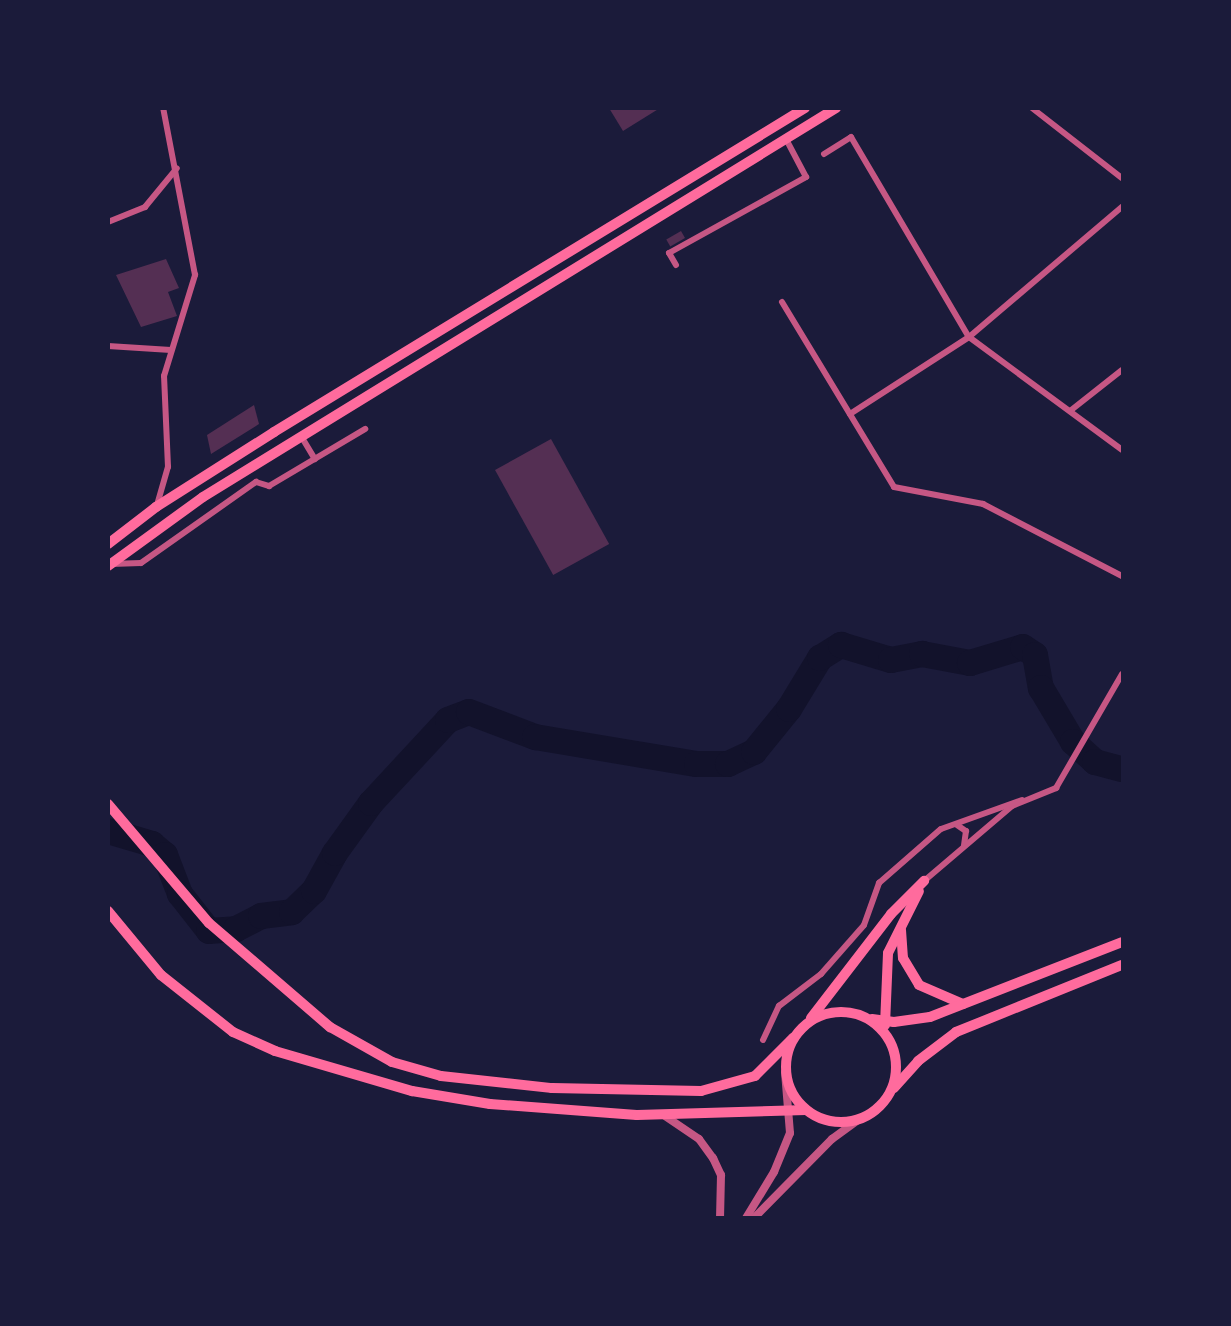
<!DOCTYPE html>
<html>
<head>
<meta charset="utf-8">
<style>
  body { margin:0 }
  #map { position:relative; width:1231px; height:1326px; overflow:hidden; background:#1b1b3a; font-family:"Space Grotesk",sans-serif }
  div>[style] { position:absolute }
  .river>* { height:26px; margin:-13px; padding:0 13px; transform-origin:13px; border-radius:13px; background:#12122b }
  .building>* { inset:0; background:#542f53; transform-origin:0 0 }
  .minor>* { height:6px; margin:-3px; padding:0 3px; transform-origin:3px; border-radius:3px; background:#c65784 }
  .tertiary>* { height:8px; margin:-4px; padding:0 4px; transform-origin:4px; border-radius:4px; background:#c65784 }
  .primary>* { height:10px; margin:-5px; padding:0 5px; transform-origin:5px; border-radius:5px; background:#ff6b9d }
  .primary>.ring { margin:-5px; padding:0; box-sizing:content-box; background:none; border:10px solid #ff6b9d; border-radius:50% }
  span { translate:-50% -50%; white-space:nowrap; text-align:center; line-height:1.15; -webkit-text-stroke:5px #1b1b3a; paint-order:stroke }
  .frame { position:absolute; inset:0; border:110px solid #1b1b3a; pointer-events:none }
</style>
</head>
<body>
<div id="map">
  <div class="river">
    <i style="left:108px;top:831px;width:46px;rotate:16.5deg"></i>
    <i style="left:152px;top:844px;width:17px;rotate:40deg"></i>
    <i style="left:165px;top:855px;width:42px;rotate:69deg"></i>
    <i style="left:180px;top:894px;width:47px;rotate:51.9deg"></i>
    <i style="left:209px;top:931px;width:27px;rotate:-4deg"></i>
    <i style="left:236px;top:929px;width:28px;rotate:-27deg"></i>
    <i style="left:261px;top:916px;width:31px;rotate:-7deg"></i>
    <i style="left:292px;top:912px;width:30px;rotate:-44deg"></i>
    <i style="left:314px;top:891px;width:43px;rotate:-61.1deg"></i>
    <i style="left:335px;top:853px;width:62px;rotate:-54.2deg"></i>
    <i style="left:371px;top:803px;width:113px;rotate:-47.1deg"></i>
    <i style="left:448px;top:720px;width:22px;rotate:-21deg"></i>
    <i style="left:469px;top:712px;width:71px;rotate:20.7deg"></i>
    <i style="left:535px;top:737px;width:164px;rotate:9.5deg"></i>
    <i style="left:697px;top:764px;width:31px"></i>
    <i style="left:728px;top:764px;width:29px;rotate:-25deg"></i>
    <i style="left:754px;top:752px;width:55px;rotate:-50.9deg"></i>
    <i style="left:789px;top:709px;width:60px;rotate:-58.7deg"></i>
    <i style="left:820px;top:658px;width:25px;rotate:-32deg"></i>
    <i style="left:841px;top:645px;width:52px;rotate:16.7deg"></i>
    <i style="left:891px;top:660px;width:32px;rotate:-11deg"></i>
    <i style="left:922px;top:654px;width:49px;rotate:10.6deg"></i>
    <i style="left:970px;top:663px;width:55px;rotate:-16.8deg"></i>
    <i style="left:1023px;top:647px;width:14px;rotate:34deg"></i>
    <i style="left:1035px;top:655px;width:34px;rotate:80deg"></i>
    <i style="left:1041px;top:688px;width:63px;rotate:59.3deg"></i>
    <i style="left:1073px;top:742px;width:30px;rotate:42deg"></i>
    <i style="left:1095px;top:762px;width:28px;rotate:15deg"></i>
  </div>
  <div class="building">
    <i style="clip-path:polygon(609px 108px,660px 108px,623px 131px)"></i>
    <i style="left:681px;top:231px;width:8px;height:17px;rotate:60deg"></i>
    <i style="clip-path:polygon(166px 259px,179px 288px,168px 292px,177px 316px,141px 327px,116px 275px)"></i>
    <i style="clip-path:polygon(254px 405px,259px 424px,211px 454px,207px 435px)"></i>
    <i style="left:551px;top:439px;width:120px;height:64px;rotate:61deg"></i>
  </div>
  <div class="minor">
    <i style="left:1032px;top:108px;width:114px;rotate:37.9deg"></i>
    <i style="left:824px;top:154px;width:32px;rotate:-32deg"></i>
    <i style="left:851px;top:137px;width:232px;rotate:59.5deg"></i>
    <i style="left:969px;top:337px;width:190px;rotate:36.4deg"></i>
    <i style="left:108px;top:222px;width:40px;rotate:-22deg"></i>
    <i style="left:145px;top:207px;width:50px;rotate:-50.6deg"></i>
    <i style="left:676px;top:265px;width:14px;rotate:-120deg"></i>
    <i style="left:669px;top:253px;width:157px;rotate:-29deg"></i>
    <i style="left:806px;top:177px;width:43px;rotate:-117.8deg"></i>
    <i style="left:782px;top:302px;width:216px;rotate:58.8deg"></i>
    <i style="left:894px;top:487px;width:91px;rotate:10.8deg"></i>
    <i style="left:983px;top:504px;width:157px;rotate:27.4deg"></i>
    <i style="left:108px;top:346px;width:63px;rotate:3.6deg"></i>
    <i style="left:1070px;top:411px;width:66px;rotate:-38.3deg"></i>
    <i style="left:850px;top:414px;width:142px;rotate:-32.9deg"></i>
    <i style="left:969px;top:337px;width:201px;rotate:-40.4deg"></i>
    <i style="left:301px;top:436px;width:27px;rotate:59deg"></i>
    <i style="left:157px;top:505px;width:40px;rotate:-74deg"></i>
    <i style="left:168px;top:467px;width:91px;rotate:-92.5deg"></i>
    <i style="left:164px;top:376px;width:106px;rotate:-72.9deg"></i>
    <i style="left:195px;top:275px;width:170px;rotate:-100.8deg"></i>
    <i style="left:111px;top:564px;width:30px;rotate:-2deg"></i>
    <i style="left:141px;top:563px;width:141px;rotate:-35.2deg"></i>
    <i style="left:256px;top:482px;width:14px;rotate:17deg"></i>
    <i style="left:269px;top:486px;width:112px;rotate:-30.7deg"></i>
    <i style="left:957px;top:825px;width:11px;rotate:34deg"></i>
    <i style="left:966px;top:831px;width:15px;rotate:98deg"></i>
    <i style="left:924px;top:881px;width:116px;rotate:-40.4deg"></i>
    <i style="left:1012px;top:806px;width:48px;rotate:-22.2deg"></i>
    <i style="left:1056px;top:788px;width:132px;rotate:-59.9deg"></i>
    <i style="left:763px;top:1040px;width:38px;rotate:-65deg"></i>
    <i style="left:779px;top:1006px;width:53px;rotate:-37.3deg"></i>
    <i style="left:821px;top:974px;width:65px;rotate:-48.7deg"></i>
    <i style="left:864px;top:925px;width:45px;rotate:-70.3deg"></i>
    <i style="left:879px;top:883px;width:82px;rotate:-41.1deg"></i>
    <i style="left:941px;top:829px;width:86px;rotate:-19.7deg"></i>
  </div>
  <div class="tertiary">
    <i style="left:665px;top:1116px;width:41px;rotate:34.1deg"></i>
    <i style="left:699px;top:1139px;width:24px;rotate:54deg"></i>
    <i style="left:713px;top:1158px;width:19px;rotate:65deg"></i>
    <i style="left:721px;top:1175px;width:43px;rotate:91.3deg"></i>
    <i style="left:746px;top:1218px;width:54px;rotate:-58.7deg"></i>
    <i style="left:774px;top:1172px;width:42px;rotate:-67.7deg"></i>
    <i style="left:790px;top:1133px;width:61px;rotate:-94.7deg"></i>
    <i style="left:754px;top:1218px;width:111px;rotate:-45.4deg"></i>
    <i style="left:832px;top:1139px;width:36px;rotate:-36deg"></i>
  </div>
  <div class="primary">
    <i style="left:108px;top:544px;width:61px;rotate:-37.6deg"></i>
    <i style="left:156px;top:507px;width:140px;rotate:-32.4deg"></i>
    <i style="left:274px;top:432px;width:622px;rotate:-31.39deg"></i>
    <i style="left:108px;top:566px;width:117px;rotate:-36deg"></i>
    <i style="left:203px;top:497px;width:743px;rotate:-31.57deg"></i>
    <i style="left:108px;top:804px;width:156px;rotate:49.7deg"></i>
    <i style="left:209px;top:923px;width:160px;rotate:40.7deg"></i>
    <i style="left:330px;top:1027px;width:71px;rotate:29.4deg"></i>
    <i style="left:392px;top:1062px;width:51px;rotate:15.9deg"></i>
    <i style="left:441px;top:1076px;width:112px;rotate:6.2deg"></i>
    <i style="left:552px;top:1088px;width:149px;rotate:1.2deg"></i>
    <i style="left:701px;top:1091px;width:56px;rotate:-15.5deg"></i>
    <i style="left:755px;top:1076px;width:54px;rotate:-45deg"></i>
    <i style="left:108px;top:911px;width:83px;rotate:50.4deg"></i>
    <i style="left:161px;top:975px;width:92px;rotate:38.4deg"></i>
    <i style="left:233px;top:1032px;width:46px;rotate:24.3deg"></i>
    <i style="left:275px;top:1051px;width:143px;rotate:16.3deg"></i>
    <i style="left:412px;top:1091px;width:79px;rotate:9.5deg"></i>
    <i style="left:490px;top:1104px;width:147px;rotate:4.3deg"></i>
    <i style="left:637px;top:1115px;width:169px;rotate:-1.7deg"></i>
    <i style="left:901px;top:930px;width:28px;rotate:86deg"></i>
    <i style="left:903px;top:958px;width:31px;rotate:59deg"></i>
    <i style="left:919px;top:985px;width:48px;rotate:23.4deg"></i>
    <i class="ring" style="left:786px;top:1012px;width:100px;height:100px"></i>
    <i style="left:811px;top:1018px;width:131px;rotate:-52.4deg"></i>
    <i style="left:891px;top:914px;width:47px;rotate:-45deg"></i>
    <i style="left:872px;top:1019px;width:22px;rotate:8deg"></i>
    <i style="left:894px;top:1022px;width:36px;rotate:-8deg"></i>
    <i style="left:930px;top:1017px;width:206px;rotate:-21.3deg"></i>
    <i style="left:885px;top:1025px;width:72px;rotate:-87.6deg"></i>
    <i style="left:888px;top:953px;width:69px;rotate:-63.4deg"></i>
    <i style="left:894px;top:1088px;width:36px;rotate:-48deg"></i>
    <i style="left:918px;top:1061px;width:48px;rotate:-37.3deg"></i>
    <i style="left:956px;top:1032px;width:179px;rotate:-22deg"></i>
  </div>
  <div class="frame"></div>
</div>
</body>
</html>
